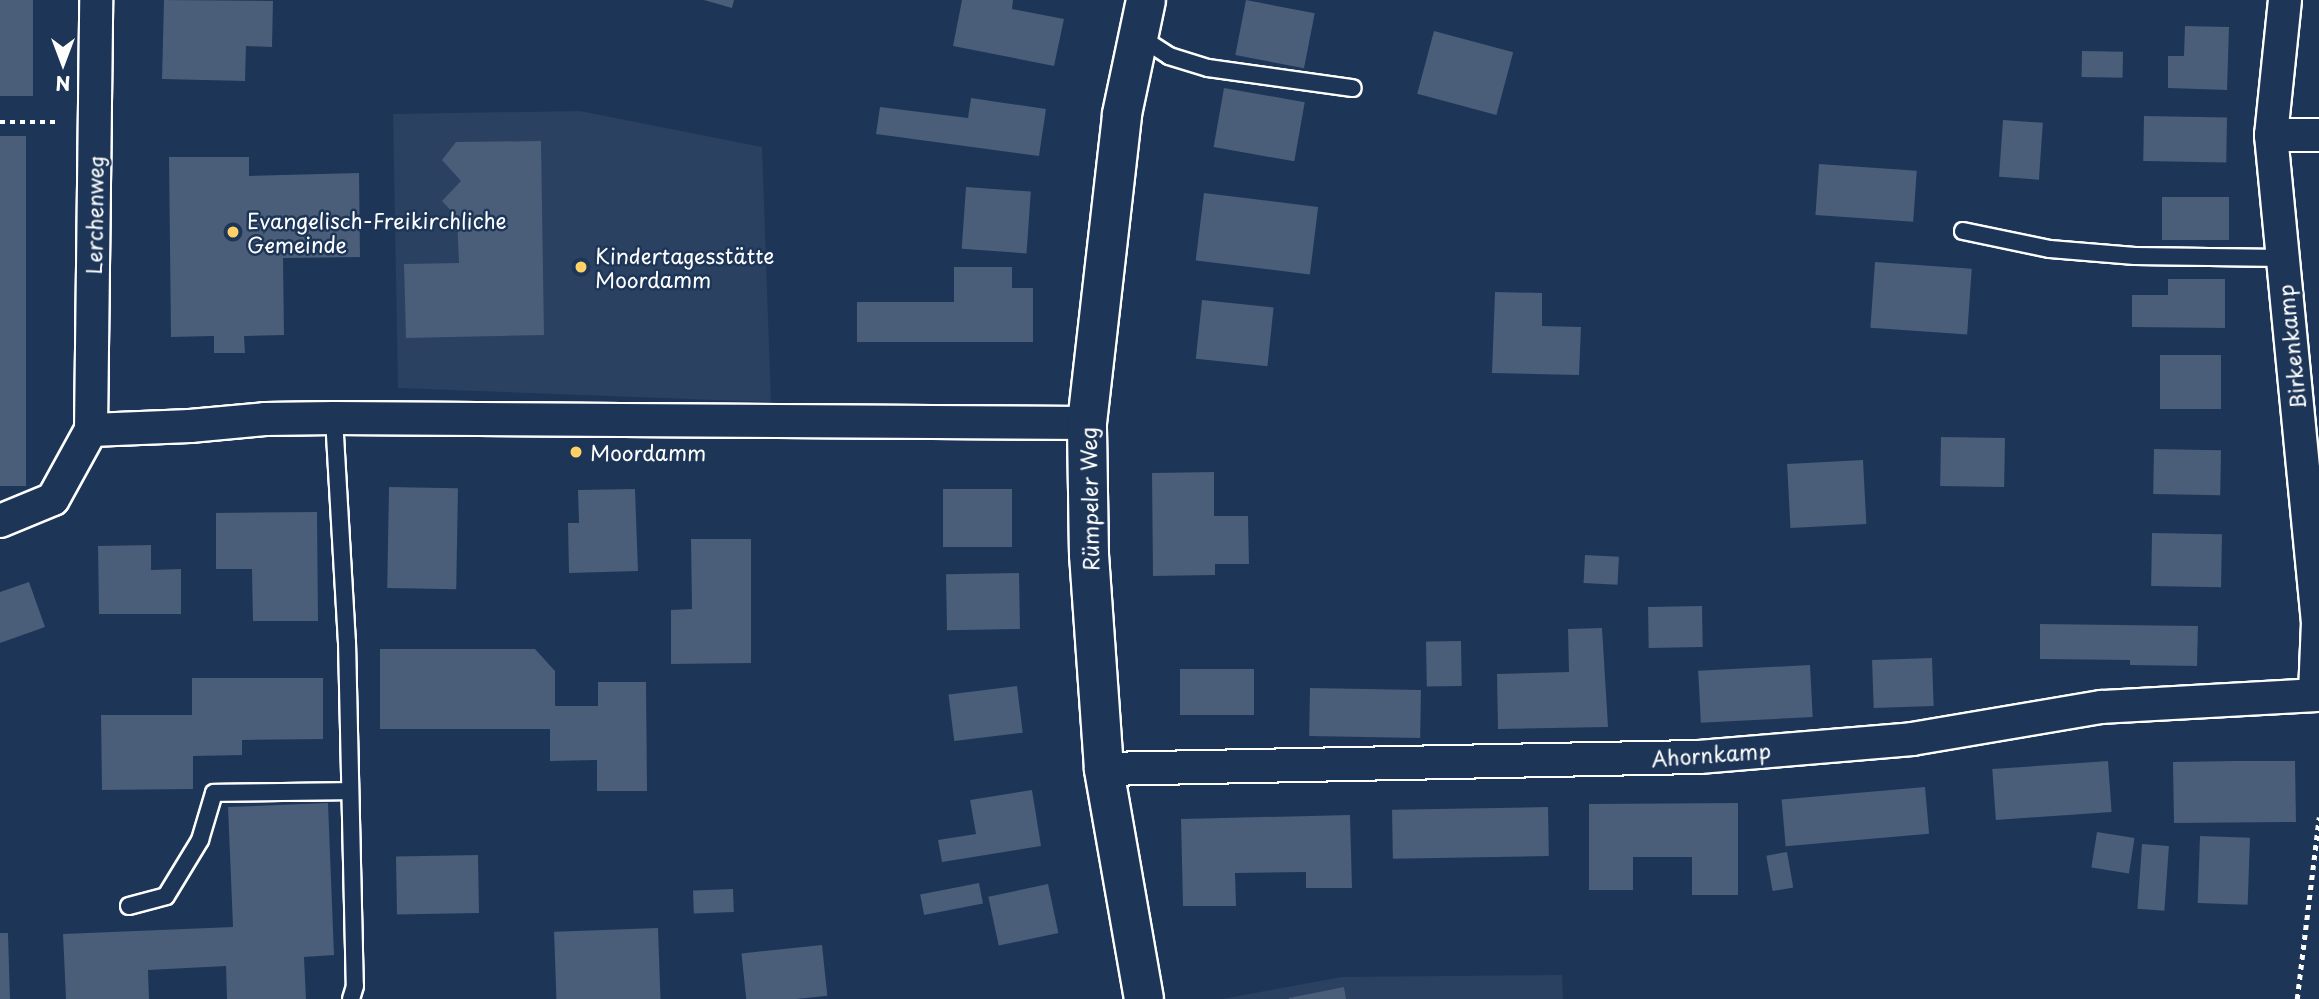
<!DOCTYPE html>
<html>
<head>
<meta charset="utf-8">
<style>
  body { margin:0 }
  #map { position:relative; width:2319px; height:999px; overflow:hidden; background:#1d3557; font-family:"Playpen Sans",sans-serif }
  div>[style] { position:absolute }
  .built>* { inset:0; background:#2a4161 }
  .building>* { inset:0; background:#4a5d79; transform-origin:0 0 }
  .path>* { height:4.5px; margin-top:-2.25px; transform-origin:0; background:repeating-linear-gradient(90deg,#fff 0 5px,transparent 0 10px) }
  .roads { filter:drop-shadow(2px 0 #fff) drop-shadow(-2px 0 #fff) drop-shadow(0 2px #fff) drop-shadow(0 -2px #fff) }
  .service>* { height:16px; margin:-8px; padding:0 8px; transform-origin:8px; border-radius:8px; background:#1d3557 }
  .minor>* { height:32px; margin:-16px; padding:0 16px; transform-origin:16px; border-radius:16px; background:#1d3557 }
  .tertiary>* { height:38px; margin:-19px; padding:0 19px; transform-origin:19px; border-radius:19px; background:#1d3557 }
  .dots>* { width:19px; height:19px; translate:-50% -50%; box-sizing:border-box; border:4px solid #1d3557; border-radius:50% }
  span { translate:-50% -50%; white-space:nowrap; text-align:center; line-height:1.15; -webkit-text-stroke:5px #1d3557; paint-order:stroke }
  .street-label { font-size:21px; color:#fff }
  .poi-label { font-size:21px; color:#fff }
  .left { translate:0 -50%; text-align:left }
  .north { position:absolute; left:28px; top:28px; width:70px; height:70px; -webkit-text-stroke:5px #1d3557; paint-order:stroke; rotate:180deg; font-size:19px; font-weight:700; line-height:28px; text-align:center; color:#fff }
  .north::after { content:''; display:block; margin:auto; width:24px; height:32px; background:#fff; clip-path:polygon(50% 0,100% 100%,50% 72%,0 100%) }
</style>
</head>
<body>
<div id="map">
  <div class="built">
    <i style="clip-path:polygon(580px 111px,762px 147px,771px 402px,398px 388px,393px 114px)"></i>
    <i style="clip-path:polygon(1562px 975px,1563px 999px,1222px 999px,1341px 977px)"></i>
  </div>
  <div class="building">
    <i style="left:0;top:0;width:33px;height:96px"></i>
    <i style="clip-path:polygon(164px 0,273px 1px,272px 47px,246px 46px,245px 81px,162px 79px)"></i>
    <i style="clip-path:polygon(704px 0,734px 0,732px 8px)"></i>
    <i style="clip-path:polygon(962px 0,1013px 0,1012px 9px,1064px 19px,1054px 66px,953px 46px)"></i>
    <i style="left:1246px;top:0;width:70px;height:56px;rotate:11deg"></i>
    <i style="clip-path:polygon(2185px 26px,2229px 27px,2227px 90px,2168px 88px,2168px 56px,2184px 56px)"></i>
    <i style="left:1434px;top:31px;width:82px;height:65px;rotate:15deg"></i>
    <i style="left:2082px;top:51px;width:41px;height:26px;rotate:1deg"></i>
    <i style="left:1224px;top:88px;width:82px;height:60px;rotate:10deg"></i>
    <i style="clip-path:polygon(971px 98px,1046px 109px,1039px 156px,876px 134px,880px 107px,968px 118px)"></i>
    <i style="left:2144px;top:116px;width:83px;height:45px;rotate:1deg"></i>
    <i style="left:2003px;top:120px;width:40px;height:57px;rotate:4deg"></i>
    <i style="left:0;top:136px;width:26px;height:350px"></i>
    <i style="clip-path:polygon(541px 141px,544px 335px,406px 338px,404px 264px,459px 263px,457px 217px,442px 201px,461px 181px,442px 160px,456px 142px)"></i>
    <i style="clip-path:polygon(169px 157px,249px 157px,249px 176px,359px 173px,360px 257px,283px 258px,284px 335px,244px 336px,245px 353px,214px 353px,214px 336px,171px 337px)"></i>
    <i style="left:1819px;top:164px;width:98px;height:51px;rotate:4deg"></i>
    <i style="left:966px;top:187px;width:65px;height:62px;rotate:4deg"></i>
    <i style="left:1204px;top:193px;width:115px;height:68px;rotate:7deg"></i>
    <i style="left:2162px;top:197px;width:67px;height:43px"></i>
    <i style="left:1875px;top:262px;width:97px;height:66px;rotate:4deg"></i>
    <i style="clip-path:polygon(954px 267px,1012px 267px,1012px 288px,1033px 288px,1033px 342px,857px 342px,857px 302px,954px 302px)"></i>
    <i style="clip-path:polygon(2168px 279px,2225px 279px,2225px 328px,2132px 327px,2132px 295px,2168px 295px)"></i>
    <i style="clip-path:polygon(1495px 292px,1542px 293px,1542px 326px,1581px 327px,1579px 375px,1492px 373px)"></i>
    <i style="left:1202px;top:300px;width:72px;height:59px;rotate:6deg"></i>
    <i style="left:2160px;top:355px;width:61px;height:54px"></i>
    <i style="left:1941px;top:437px;width:64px;height:49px;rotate:1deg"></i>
    <i style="left:2154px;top:449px;width:67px;height:45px;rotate:1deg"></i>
    <i style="left:1863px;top:460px;width:64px;height:76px;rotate:87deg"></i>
    <i style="clip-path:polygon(1214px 472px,1214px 516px,1248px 516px,1249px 564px,1215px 564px,1215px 575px,1153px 576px,1152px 473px)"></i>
    <i style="left:389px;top:487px;width:69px;height:101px;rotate:1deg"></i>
    <i style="clip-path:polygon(635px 489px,638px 571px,569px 573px,568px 523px,579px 523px,578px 490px)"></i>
    <i style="left:1012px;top:489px;width:58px;height:69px;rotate:90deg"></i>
    <i style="clip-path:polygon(317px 512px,318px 621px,253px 621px,252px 569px,216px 569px,216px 513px)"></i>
    <i style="left:2152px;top:533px;width:70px;height:53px;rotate:1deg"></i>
    <i style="clip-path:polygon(691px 539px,751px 539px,751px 663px,671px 664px,671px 610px,692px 609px)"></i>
    <i style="clip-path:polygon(151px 545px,151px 570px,181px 569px,181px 614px,99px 614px,98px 546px)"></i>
    <i style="left:1585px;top:555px;width:34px;height:28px;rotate:3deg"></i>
    <i style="left:1019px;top:573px;width:56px;height:73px;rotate:89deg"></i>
    <i style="clip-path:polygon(29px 582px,45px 627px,0 643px,0 592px)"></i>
    <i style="left:1702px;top:606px;width:41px;height:54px;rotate:89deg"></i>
    <i style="clip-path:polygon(2040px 624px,2198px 626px,2197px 666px,2130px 665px,2130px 660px,2040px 659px)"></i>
    <i style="clip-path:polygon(1602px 628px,1608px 727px,1498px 729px,1497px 674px,1569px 672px,1568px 629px)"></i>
    <i style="left:1461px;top:641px;width:45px;height:35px;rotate:89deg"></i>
    <i style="clip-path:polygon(380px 649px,535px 649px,555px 671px,555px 706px,598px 706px,598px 682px,646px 682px,647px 791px,597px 791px,597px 760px,550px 761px,550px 729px,380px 729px)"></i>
    <i style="left:1932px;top:658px;width:48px;height:60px;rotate:88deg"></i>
    <i style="left:1810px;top:665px;width:52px;height:112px;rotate:87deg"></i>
    <i style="left:1254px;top:669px;width:46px;height:74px;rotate:90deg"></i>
    <i style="clip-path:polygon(192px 678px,323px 678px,323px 739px,242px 740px,242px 755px,193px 756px,193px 789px,102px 790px,101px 715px,192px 715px)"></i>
    <i style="left:1017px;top:686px;width:47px;height:69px;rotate:83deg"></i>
    <i style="left:1310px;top:688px;width:111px;height:48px;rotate:1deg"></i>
    <i style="left:2108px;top:761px;width:51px;height:116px;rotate:86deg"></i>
    <i style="clip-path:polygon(2234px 761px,2295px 761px,2296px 822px,2174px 823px,2173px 762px)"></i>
    <i style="left:1925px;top:787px;width:47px;height:144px;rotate:85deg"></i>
    <i style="clip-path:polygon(1032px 790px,1041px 846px,942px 862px,938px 840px,976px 834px,970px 800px)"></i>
    <i style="clip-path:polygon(328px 803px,334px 955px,304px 957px,306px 999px,227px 999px,226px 966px,148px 970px,149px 999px,66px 999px,63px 934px,233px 927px,228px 807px)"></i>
    <i style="clip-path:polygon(1738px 803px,1738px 895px,1692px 895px,1692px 857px,1633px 857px,1633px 890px,1589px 890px,1589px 804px)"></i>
    <i style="left:1548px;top:807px;width:49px;height:156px;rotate:89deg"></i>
    <i style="clip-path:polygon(1350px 815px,1352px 888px,1306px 888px,1306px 872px,1235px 873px,1236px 906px,1183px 906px,1181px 819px)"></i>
    <i style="left:2097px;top:832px;width:38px;height:36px;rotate:9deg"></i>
    <i style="left:2200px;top:836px;width:50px;height:67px;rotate:2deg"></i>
    <i style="left:2142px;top:844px;width:27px;height:65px;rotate:4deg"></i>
    <i style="left:1787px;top:852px;width:36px;height:21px;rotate:80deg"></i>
    <i style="left:478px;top:855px;width:58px;height:82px;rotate:89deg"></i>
    <i style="left:979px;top:883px;width:21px;height:60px;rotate:79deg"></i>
    <i style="left:1048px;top:884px;width:50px;height:61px;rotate:78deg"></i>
    <i style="left:733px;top:889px;width:23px;height:40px;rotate:88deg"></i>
    <i style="left:658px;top:928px;width:71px;height:104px;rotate:88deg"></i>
    <i style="clip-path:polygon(0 933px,8px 933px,10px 999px,0 999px)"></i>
    <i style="left:822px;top:945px;width:51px;height:81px;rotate:84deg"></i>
    <i style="clip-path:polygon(1344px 987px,1346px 999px,1289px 999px,1289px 998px)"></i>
  </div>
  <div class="path">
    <i style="left:0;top:122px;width:59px"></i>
    <i style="left:2297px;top:999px;width:183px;rotate:-83.1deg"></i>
  </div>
  <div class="roads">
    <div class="service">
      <i style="left:1140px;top:37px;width:35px;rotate:33deg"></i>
      <i style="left:1169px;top:56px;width:41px;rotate:17.1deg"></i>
      <i style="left:1208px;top:68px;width:146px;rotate:7.9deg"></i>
      <i style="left:1963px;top:231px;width:89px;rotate:11.7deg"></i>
      <i style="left:2050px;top:249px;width:85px;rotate:4.7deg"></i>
      <i style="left:2135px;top:256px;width:148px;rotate:0.8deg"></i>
      <i style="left:334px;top:418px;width:224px;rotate:86.7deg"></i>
      <i style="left:347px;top:642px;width:344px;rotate:88.7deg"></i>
      <i style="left:355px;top:986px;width:14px;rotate:107deg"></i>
      <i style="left:129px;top:906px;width:38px;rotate:-15deg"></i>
      <i style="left:166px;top:896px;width:66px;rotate:-58.7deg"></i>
      <i style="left:200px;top:840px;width:49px;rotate:-73.4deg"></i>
      <i style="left:214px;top:793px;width:136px;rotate:-0.8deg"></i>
    </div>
    <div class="minor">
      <i style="left:2285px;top:0;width:136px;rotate:95.9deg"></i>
      <i style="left:2271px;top:135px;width:489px;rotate:84.5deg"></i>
      <i style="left:2318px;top:622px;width:73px;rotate:92.4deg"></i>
      <i style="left:2271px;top:135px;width:48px"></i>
      <i style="left:91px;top:430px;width:99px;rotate:-2.3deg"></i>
      <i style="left:190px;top:426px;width:75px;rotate:-5.3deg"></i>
      <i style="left:265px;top:419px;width:69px;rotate:-0.8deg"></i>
      <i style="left:334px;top:418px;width:753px;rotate:0.38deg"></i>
      <i style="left:0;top:521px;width:57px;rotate:-22.5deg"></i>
      <i style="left:53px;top:499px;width:79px;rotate:-61.2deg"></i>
      <i style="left:91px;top:430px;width:430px;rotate:-89.3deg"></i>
      <i style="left:1104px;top:769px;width:595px;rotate:-1.16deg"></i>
      <i style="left:1699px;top:757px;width:214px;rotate:-4.8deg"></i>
      <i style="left:1912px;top:739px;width:193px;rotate:-9.6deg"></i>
      <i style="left:2102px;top:707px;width:213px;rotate:-3.2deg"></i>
    </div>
    <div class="tertiary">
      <i style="left:1144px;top:999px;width:233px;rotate:-99.9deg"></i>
      <i style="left:1104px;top:769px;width:215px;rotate:-94deg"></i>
      <i style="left:1089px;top:555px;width:132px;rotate:-90.9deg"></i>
      <i style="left:1087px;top:423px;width:311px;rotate:-83.5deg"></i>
      <i style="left:1122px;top:114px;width:116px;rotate:-78.1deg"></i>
    </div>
  </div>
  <div class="dots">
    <i style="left:233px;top:232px;background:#ffd166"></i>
    <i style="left:581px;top:267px;background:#ffd166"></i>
    <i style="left:576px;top:452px;background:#ffd166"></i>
  </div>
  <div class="street-label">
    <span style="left:94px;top:215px;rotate:-89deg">Lerchenweg</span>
    <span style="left:2291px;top:347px;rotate:-96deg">Birkenkamp</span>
    <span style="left:1089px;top:499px;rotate:-91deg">Rümpeler Weg</span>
    <span style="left:1711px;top:754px;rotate:-4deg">Ahornkamp</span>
  </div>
  <div class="poi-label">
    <span class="left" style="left:247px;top:232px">Evangelisch-Freikirchliche<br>Gemeinde</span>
    <span class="left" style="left:595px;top:267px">Kindertagesstätte<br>Moordamm</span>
    <span class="left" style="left:590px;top:452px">Moordamm</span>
  </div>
  <div class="north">N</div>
</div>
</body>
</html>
